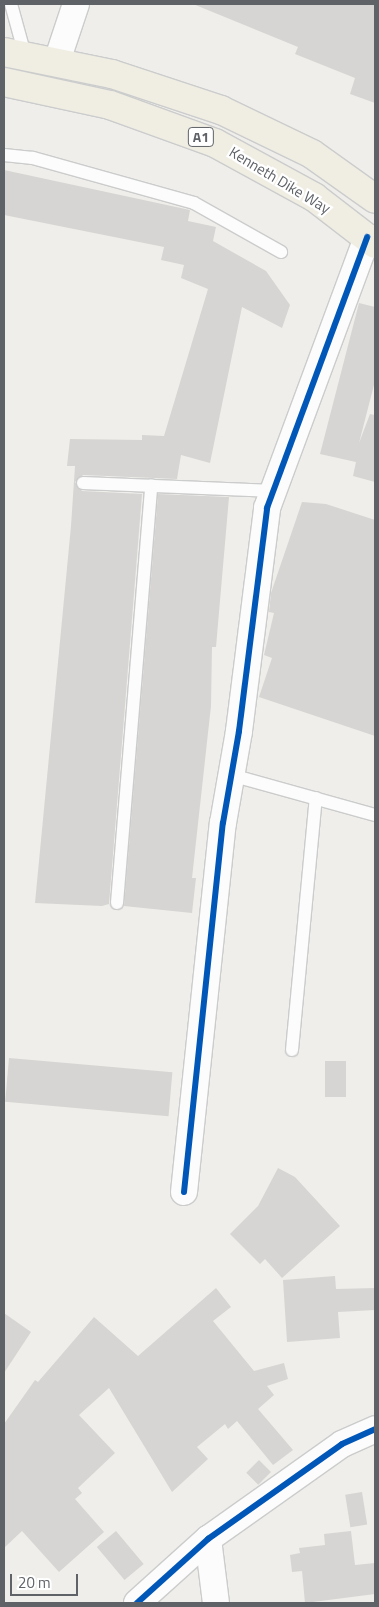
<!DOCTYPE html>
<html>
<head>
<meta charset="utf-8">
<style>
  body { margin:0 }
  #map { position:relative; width:379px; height:1607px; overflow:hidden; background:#efeeea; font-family:"Titillium Web",sans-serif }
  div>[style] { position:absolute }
  .building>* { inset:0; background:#d6d5d3; transform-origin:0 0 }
  .roads { filter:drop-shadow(1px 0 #cbcccc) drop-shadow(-1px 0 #cbcccc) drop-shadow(0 1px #cbcccc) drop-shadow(0 -1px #cbcccc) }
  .lane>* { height:12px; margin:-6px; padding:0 6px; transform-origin:6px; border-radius:6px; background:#fdfcfc }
  .street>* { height:26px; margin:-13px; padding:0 13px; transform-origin:13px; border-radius:13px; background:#fdfcfc }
  .highway>* { height:28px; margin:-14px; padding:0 14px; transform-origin:14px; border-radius:14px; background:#f0ede3 }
  .cycleway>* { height:6px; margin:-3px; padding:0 3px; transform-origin:3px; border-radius:3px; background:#0057b8 }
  span { translate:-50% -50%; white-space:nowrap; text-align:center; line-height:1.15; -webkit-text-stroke:4.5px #fff; paint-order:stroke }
  .shield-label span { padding:1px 4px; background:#fff; border:1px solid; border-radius:4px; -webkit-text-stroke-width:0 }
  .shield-label { font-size:14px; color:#5f6368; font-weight:700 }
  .street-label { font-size:15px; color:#5f6368 }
  .frame { position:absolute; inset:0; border:5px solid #5f6368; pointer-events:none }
  .scale { position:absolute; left:10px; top:1574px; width:68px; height:22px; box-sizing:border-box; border:2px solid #5f6368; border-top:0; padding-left:6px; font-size:15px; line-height:18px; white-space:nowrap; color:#5f6368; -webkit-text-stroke:4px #fff; paint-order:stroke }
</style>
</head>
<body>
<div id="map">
  <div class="building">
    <i style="clip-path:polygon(193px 4px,375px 4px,375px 103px,350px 94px,355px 78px,295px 54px,298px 47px)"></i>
    <i style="clip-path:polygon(4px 170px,190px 210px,188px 221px,216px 227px,213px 241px,266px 271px,290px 305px,282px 328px,242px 307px,210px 463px,181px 455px,177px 479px,83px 475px,75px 482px,82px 491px,142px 494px,109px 904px,102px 906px,35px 903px,71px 526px,75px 466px,67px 466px,70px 439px,142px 440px,142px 435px,164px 436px,208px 289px,181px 278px,184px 265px,161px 260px,164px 247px,4px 215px)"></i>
    <i style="clip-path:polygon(359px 303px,375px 307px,375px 381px,359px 443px,370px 414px,375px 415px,375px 482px,353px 476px,356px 462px,320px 454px)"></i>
    <i style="clip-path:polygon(158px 494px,229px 497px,216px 647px,212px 647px,211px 706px,192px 878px,196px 878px,192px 913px,124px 906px)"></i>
    <i style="clip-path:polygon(302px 502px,326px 504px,375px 520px,375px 736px,259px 697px,272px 658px,264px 655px,274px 613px,269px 612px,271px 593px)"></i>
    <i style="left:9px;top:1058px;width:164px;height:44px;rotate:5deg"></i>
    <i style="left:325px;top:1061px;width:21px;height:36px"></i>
    <i style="clip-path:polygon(278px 1168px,295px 1177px,340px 1226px,282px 1278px,265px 1259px,260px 1264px,230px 1234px,258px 1206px)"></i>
    <i style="clip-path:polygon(335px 1276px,336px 1289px,375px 1288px,375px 1310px,338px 1312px,340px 1338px,287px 1342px,283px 1280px)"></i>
    <i style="clip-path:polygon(216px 1288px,231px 1307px,213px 1321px,254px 1371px,284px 1363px,288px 1379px,267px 1386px,274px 1395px,258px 1409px,293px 1450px,273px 1465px,237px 1421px,228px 1429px,225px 1424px,197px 1447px,208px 1459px,172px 1492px,109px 1388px,79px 1415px,115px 1453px,78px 1488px,82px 1493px,75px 1499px,104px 1532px,59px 1572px,22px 1531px,4px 1548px,4px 1424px,35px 1380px,38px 1382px,94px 1317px,138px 1356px)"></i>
    <i style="clip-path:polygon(4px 1313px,31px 1332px,4px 1373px)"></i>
    <i style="left:259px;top:1460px;width:17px;height:18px;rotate:45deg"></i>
    <i style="left:362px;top:1492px;width:33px;height:17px;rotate:81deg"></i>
    <i style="left:116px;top:1531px;width:43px;height:25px;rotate:50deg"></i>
    <i style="clip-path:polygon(351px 1531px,355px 1565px,375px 1563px,375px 1594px,305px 1603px,302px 1571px,292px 1572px,290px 1555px,300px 1553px,299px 1548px,325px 1545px,324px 1534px)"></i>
  </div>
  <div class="roads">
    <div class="lane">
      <i style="left:11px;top:4px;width:53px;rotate:74.6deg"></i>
      <i style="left:4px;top:155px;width:29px;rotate:6deg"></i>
      <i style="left:33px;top:158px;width:167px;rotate:15.6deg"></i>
      <i style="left:194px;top:203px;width:100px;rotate:29.4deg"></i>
      <i style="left:83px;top:483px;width:191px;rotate:2.4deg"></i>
      <i style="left:231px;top:775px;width:149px;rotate:15.5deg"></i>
      <i style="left:117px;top:903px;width:419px;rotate:-85.3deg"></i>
      <i style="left:292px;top:1050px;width:253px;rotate:-84.6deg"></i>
    </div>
    <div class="street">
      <i style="left:57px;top:61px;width:60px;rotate:-71.6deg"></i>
      <i style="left:184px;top:1192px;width:371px;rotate:-84deg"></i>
      <i style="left:223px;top:823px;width:93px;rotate:-80.1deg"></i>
      <i style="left:239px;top:731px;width:225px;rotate:-82.8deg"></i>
      <i style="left:267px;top:508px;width:289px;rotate:-69.7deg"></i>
      <i style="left:208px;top:1539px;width:64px;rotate:82.9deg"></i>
      <i style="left:137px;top:1603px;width:96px;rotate:-42deg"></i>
      <i style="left:208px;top:1539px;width:164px;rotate:-35.3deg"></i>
      <i style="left:342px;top:1444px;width:36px;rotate:-24deg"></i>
    </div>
    <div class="highway">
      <i style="left:4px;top:52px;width:110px;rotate:11.5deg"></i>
      <i style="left:112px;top:74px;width:115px;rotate:18.3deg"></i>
      <i style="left:221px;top:110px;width:101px;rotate:25.8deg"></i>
      <i style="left:312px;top:154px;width:77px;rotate:35.5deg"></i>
      <i style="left:4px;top:82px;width:108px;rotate:12.2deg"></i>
      <i style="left:110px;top:105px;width:112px;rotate:19.9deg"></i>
      <i style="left:215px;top:143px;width:113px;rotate:28.6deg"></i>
      <i style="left:314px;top:197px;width:77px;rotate:37.6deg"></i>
    </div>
  </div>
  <div class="cycleway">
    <i style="left:184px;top:1192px;width:371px;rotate:-84deg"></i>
    <i style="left:223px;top:823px;width:93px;rotate:-80.1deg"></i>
    <i style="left:239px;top:731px;width:225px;rotate:-82.8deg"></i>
    <i style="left:267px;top:508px;width:289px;rotate:-69.7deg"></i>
    <i style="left:137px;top:1603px;width:96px;rotate:-42deg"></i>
    <i style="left:208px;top:1539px;width:164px;rotate:-35.3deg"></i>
    <i style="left:342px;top:1444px;width:36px;rotate:-24deg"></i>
  </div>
  <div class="shield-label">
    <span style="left:201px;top:137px">A1</span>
  </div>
  <div class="street-label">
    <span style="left:280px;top:180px;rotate:31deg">Kenneth Dike Way</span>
  </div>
  <div class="frame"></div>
  <div class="scale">20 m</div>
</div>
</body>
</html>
